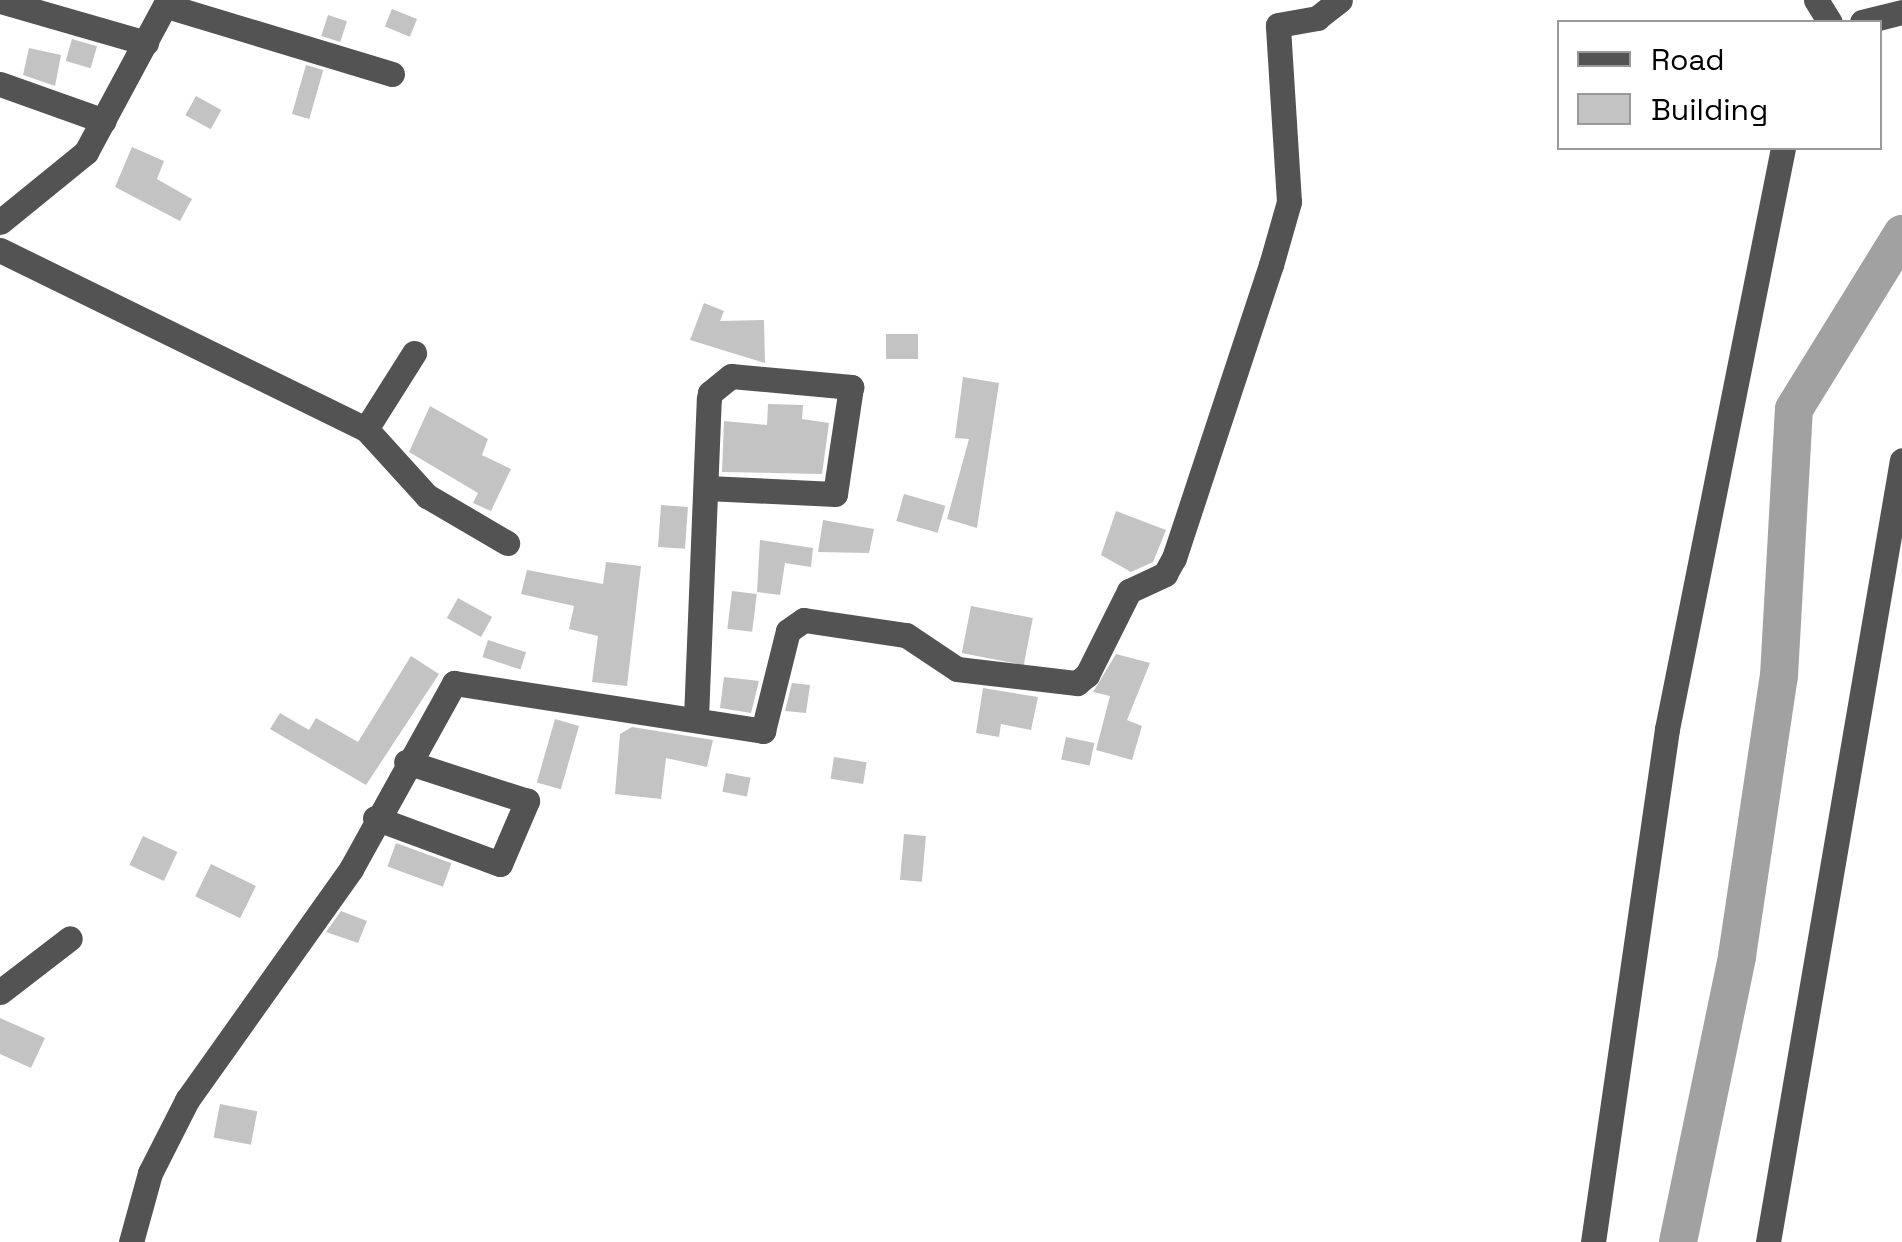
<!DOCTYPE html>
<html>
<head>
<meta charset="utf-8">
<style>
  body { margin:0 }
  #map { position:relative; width:1902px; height:1242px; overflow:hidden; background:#fff; font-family:"Space Grotesk",sans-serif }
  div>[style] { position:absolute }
  .river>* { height:38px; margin:-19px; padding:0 19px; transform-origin:19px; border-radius:19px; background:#a1a1a1 }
  .building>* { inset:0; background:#c3c3c3; transform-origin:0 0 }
  .minor>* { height:25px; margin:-12.5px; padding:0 12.5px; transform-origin:12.5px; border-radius:12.5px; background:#535353 }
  span { translate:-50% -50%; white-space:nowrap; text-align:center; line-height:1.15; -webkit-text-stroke:8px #fff; paint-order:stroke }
  .legend { position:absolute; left:1557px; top:20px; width:325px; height:130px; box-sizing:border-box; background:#fff; border:2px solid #999; margin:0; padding:12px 18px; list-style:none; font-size:30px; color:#000 }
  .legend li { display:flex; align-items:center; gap:20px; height:50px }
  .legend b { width:50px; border:2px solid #999 }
</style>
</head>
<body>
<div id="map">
  <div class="river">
    <i style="left:1678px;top:1242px;width:292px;rotate:-78.3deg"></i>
    <i style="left:1737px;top:956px;width:283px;rotate:-81.5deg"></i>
    <i style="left:1779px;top:676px;width:267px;rotate:-86.8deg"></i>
    <i style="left:1794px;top:409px;width:206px;rotate:-58.3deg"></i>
  </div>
  <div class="building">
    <i style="left:392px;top:9px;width:27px;height:19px;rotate:22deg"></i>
    <i style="left:328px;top:15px;width:20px;height:22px;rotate:18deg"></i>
    <i style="left:72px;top:39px;width:26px;height:23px;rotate:16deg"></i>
    <i style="clip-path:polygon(29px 48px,61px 55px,55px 86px,23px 75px)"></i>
    <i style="left:306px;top:65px;width:18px;height:51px;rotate:16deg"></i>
    <i style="left:196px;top:96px;width:29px;height:22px;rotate:29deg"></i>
    <i style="clip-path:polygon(132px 147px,164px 161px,157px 179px,192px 199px,180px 221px,115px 187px)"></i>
    <i style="clip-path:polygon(704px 303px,724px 311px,720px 321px,764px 320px,765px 363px,690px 340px)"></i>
    <i style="left:886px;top:334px;width:32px;height:25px"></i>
    <i style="clip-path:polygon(963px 377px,999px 383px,977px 528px,947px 519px,969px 439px,955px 438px)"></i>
    <i style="clip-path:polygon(768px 404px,803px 405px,802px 419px,829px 423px,822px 474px,722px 472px,724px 421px,767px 425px)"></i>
    <i style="clip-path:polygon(430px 406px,488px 439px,482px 455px,511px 469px,491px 511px,473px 503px,478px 493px,409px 452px)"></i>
    <i style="left:904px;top:494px;width:43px;height:28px;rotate:16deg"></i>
    <i style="left:661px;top:505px;width:27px;height:42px;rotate:4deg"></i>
    <i style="clip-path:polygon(1116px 511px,1166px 530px,1153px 562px,1131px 572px,1101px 555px)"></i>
    <i style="clip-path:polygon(823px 520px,874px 529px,869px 553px,818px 552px)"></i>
    <i style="clip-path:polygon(760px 540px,813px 548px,811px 567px,785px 563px,780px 595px,757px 592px)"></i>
    <i style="clip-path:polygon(606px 562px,641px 566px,627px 686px,592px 682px,598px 636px,569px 629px,574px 606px,521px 594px,527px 570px,603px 584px)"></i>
    <i style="left:732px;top:591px;width:25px;height:38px;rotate:7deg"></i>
    <i style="left:458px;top:598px;width:39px;height:23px;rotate:29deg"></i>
    <i style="left:971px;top:606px;width:63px;height:48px;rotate:11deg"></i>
    <i style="left:488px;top:640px;width:40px;height:18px;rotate:18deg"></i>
    <i style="clip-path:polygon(1116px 654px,1150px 663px,1127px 720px,1142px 726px,1132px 760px,1096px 750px,1110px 696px,1093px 692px)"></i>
    <i style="clip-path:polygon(411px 656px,439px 674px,366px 785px,270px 729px,280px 713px,309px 730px,316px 718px,358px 742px)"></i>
    <i style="clip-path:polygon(724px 677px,759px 681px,751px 713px,720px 708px)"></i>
    <i style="clip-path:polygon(792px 683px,810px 685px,806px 713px,785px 711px)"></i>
    <i style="clip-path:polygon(983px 688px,1038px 697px,1031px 730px,1001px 724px,999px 737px,976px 733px)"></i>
    <i style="left:555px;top:719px;width:25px;height:66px;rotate:16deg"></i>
    <i style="clip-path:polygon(632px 727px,713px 740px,707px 767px,666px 758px,661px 799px,615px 794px,620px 734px)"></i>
    <i style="left:1066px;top:737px;width:29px;height:23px;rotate:12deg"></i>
    <i style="left:834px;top:757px;width:33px;height:22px;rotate:9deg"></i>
    <i style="left:726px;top:773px;width:25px;height:19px;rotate:11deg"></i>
    <i style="left:904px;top:834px;width:22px;height:46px;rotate:5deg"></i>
    <i style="left:143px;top:836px;width:38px;height:32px;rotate:25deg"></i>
    <i style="left:396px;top:843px;width:59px;height:25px;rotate:20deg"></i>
    <i style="left:211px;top:864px;width:50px;height:36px;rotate:26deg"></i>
    <i style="clip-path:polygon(341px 911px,367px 921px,358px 943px,326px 932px)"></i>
    <i style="clip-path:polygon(0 1018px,45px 1038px,31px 1068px,0 1054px)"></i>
    <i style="left:220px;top:1104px;width:38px;height:34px;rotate:11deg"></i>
  </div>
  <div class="minor">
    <i style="left:1816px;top:0;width:26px;rotate:58deg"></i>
    <i style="left:0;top:1px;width:152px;rotate:16deg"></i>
    <i style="left:167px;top:6px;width:235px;rotate:16.8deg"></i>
    <i style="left:1862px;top:22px;width:41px;rotate:-14deg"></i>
    <i style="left:0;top:84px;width:110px;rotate:19.6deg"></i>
    <i style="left:0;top:222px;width:111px;rotate:-39.1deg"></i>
    <i style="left:86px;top:152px;width:173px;rotate:-61.7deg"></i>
    <i style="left:0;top:250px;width:407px;rotate:26.1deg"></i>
    <i style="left:366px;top:429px;width:91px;rotate:47.7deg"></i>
    <i style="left:427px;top:496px;width:93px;rotate:30.4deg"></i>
    <i style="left:366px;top:429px;width:90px;rotate:-57.7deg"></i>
    <i style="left:696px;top:718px;width:319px;rotate:-87.7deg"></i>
    <i style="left:709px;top:399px;width:6px;rotate:-81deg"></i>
    <i style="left:710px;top:393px;width:27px;rotate:-39deg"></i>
    <i style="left:731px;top:376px;width:121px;rotate:5.2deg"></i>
    <i style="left:851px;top:387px;width:108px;rotate:98.5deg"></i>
    <i style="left:835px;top:494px;width:129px;rotate:-177.3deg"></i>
    <i style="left:375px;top:818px;width:133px;rotate:20.2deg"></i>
    <i style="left:500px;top:864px;width:69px;rotate:-66.8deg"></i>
    <i style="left:527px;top:801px;width:127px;rotate:-162.1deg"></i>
    <i style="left:0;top:992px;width:88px;rotate:-37.6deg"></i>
    <i style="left:131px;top:1242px;width:72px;rotate:-74.6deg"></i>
    <i style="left:150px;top:1173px;width:82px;rotate:-63.1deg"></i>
    <i style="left:187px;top:1100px;width:283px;rotate:-54.6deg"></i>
    <i style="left:351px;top:869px;width:213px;rotate:-61deg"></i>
    <i style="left:454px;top:683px;width:313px;rotate:8.8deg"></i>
    <i style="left:763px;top:731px;width:103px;rotate:-76deg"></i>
    <i style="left:788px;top:631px;width:19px;rotate:-35deg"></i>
    <i style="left:804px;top:620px;width:103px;rotate:8.4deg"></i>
    <i style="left:906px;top:635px;width:61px;rotate:33.7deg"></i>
    <i style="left:957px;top:669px;width:121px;rotate:6.7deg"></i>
    <i style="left:1077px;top:683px;width:13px;rotate:-39deg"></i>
    <i style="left:1087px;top:675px;width:94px;rotate:-63.4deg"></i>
    <i style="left:1129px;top:591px;width:40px;rotate:-25deg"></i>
    <i style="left:1165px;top:574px;width:18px;rotate:-61deg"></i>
    <i style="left:1174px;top:558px;width:309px;rotate:-71.7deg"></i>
    <i style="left:1271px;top:265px;width:66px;rotate:-74.1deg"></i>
    <i style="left:1289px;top:202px;width:177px;rotate:-93.6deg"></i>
    <i style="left:1278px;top:25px;width:40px;rotate:-10deg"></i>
    <i style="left:1317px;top:18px;width:29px;rotate:-38deg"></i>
    <i style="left:1593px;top:1242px;width:518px;rotate:-81.79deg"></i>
    <i style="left:1667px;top:729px;width:592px;rotate:-78.71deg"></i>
    <i style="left:1768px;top:1242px;width:793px;rotate:-80.28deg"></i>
  </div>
  <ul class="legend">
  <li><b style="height:12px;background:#535353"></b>Road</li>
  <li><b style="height:28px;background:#c3c3c3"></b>Building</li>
  </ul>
</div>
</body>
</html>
